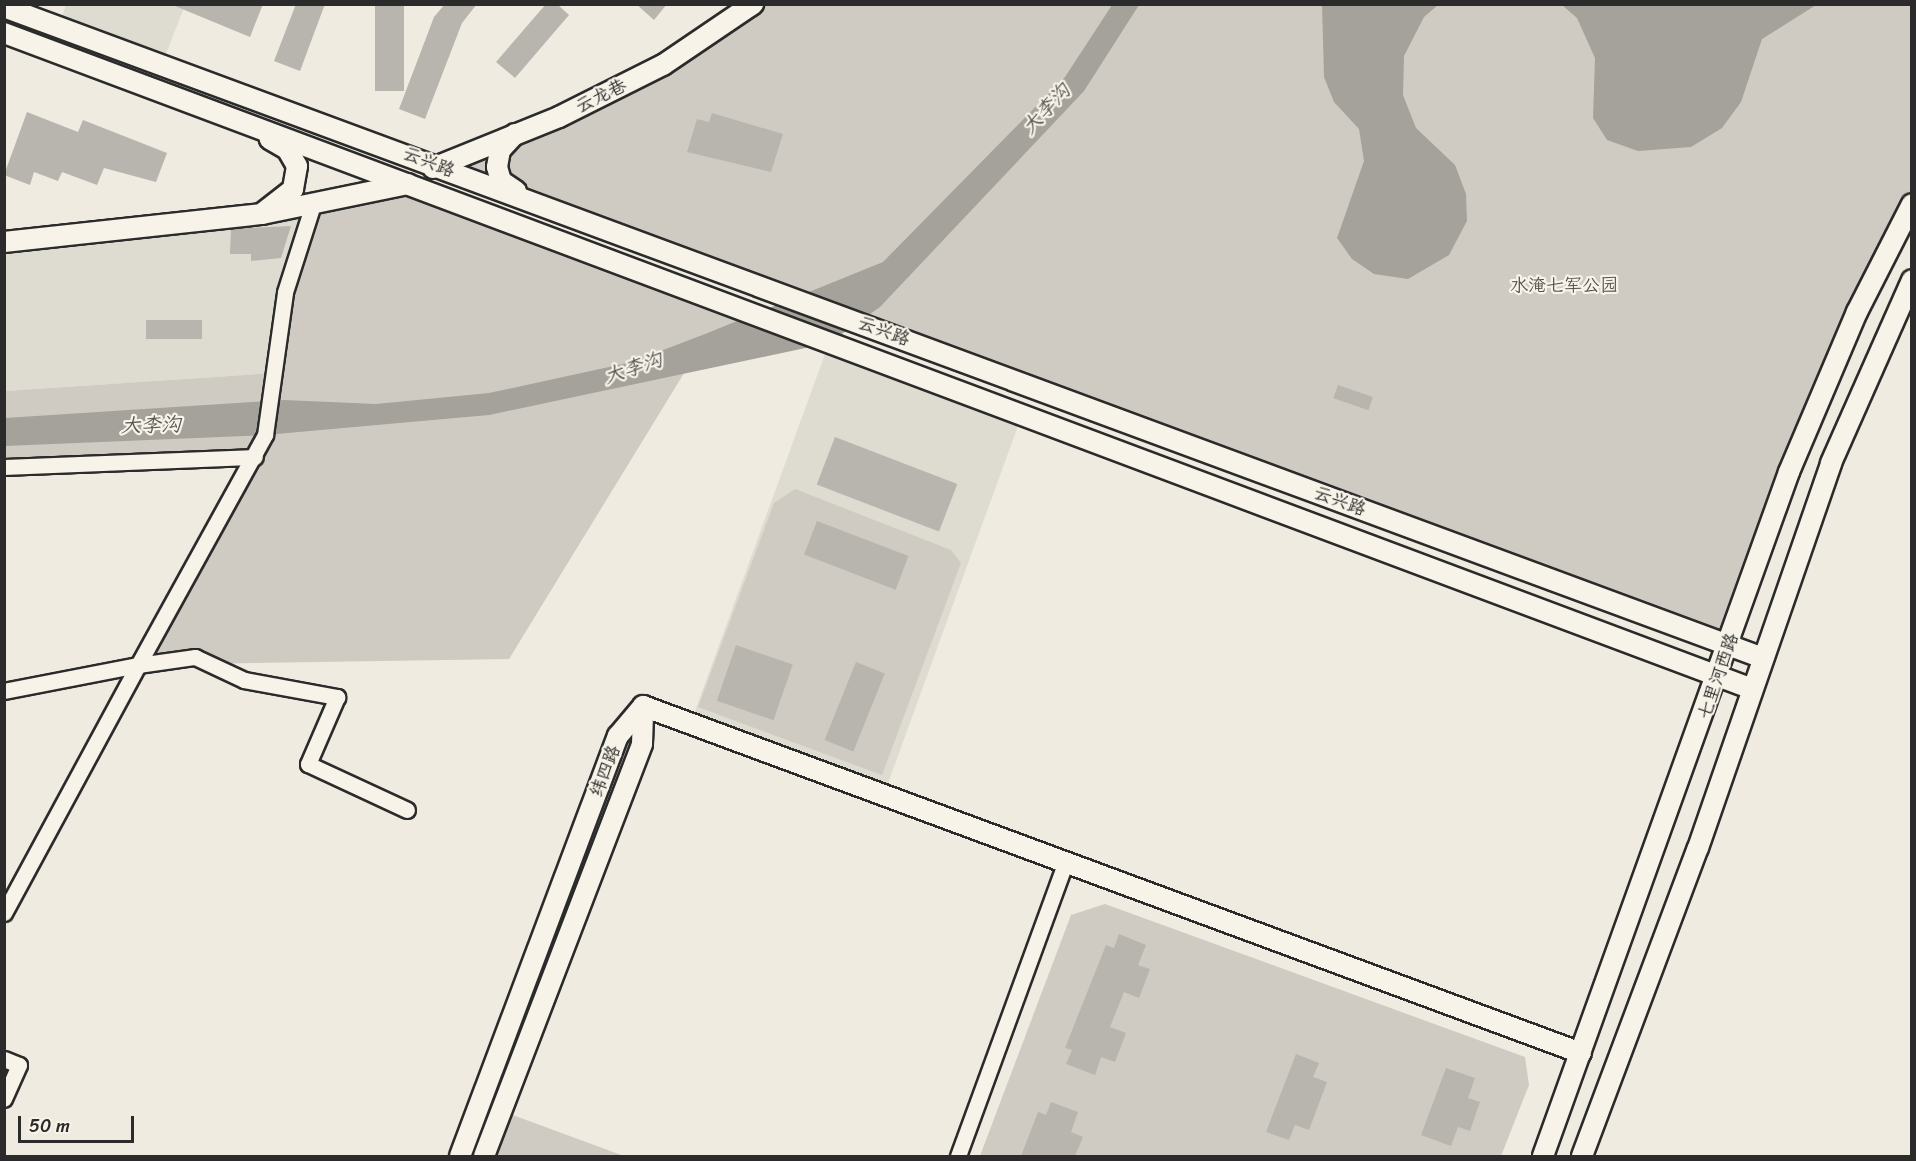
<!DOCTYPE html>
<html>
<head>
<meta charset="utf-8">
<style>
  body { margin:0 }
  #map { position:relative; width:1916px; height:1161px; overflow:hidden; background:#efebe0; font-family:Sriracha,"LXGW WenKai TC",sans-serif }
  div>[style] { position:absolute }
  .built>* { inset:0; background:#dedbd1; transform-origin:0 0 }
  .green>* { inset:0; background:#cfcbc2 }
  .water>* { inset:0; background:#a4a29a }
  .building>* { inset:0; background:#b8b5ae; transform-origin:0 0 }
  .roads { filter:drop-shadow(2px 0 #2b2b2b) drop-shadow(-2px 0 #2b2b2b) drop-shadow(0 2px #2b2b2b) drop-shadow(0 -2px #2b2b2b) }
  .minor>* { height:15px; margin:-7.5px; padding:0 7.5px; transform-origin:7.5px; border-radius:7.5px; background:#f7f3e8 }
  .tertiary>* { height:20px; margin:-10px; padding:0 10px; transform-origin:10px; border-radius:10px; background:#f7f3e8 }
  span { translate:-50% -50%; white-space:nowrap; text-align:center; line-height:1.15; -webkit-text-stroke:4.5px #f7f3e8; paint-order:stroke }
  .street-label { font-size:18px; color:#2b2b2b }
  .park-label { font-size:18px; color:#545351 }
  .water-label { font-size:20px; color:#555552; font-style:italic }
  .frame { position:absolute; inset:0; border:6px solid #2b2b2b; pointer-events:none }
  .scale { position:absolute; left:18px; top:1116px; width:116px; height:27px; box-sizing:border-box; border:3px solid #2b2b2b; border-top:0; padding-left:8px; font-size:18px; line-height:21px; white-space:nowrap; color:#2b2b2b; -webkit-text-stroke:4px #f7f3e8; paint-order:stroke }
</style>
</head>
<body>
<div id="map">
  <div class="built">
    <i style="clip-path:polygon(66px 5px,185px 5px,162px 64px,58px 27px)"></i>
    <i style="clip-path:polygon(313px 204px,274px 373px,5px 391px,5px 242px)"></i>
    <i style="left:829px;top:343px;width:206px;height:405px;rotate:20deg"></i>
  </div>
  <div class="green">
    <i style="clip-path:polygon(753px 5px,1911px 5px,1911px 204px,1857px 312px,1729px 645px,437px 165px,559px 117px)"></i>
    <i style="clip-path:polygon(407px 185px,829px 343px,686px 370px,509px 659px,138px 665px,255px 457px,5px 465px,5px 391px,273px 373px,313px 204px)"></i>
    <i style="clip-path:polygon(795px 489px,951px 550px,961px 563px,882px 775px,698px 707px,774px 503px)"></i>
    <i style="clip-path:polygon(1105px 904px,1525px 1057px,1529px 1085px,1501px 1156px,980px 1156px,1071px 915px)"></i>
    <i style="clip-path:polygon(502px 1111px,624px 1156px,484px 1156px)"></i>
  </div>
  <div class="water">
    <i style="clip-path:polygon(1112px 5px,1139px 5px,1084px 91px,880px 307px,829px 343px,489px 415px,265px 435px,5px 446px,5px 418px,284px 400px,376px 404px,489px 393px,632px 362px,705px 334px,883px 262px,1065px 77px)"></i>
    <i style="clip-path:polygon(1322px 5px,1438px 5px,1424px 17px,1404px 56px,1403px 95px,1416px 128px,1455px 165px,1466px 194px,1467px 221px,1449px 255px,1408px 279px,1374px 274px,1352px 259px,1337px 238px,1364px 161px,1359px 129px,1334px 102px,1324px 77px)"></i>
    <i style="clip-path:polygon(1562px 5px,1816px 5px,1762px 39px,1741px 102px,1722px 128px,1691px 147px,1638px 151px,1607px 140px,1593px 118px,1595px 58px,1577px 18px)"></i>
  </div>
  <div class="building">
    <i style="clip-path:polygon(170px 4px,263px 4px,250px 37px)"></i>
    <i style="clip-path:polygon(296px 4px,325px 4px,300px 71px,274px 61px)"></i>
    <i style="left:375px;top:4px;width:29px;height:87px"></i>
    <i style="clip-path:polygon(445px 4px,477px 4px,462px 23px,425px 119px,399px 109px,434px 17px)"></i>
    <i style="clip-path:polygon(546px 4px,557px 4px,569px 15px,515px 78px,496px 62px)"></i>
    <i style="clip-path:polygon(636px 4px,667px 4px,654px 20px)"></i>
    <i style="clip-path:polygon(27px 112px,78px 132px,83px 120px,167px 153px,156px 182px,104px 168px,97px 185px,62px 172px,58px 181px,34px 172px,30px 185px,4px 175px)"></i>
    <i style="clip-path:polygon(712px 113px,783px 134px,771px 172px,687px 152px,697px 119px,709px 122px)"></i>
    <i style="clip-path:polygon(291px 226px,281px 258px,251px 261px,251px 254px,230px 254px,231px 229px)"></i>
    <i style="left:202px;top:320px;width:19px;height:56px;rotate:90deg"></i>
    <i style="left:1338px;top:385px;width:37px;height:14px;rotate:19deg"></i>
    <i style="left:835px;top:437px;width:131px;height:51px;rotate:21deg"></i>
    <i style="left:817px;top:521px;width:98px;height:36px;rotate:21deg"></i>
    <i style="left:736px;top:645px;width:60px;height:59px;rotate:19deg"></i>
    <i style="left:856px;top:662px;width:31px;height:84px;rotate:22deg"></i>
    <i style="clip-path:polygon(1119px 934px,1146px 945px,1138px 965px,1150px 969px,1139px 998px,1124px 992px,1110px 1027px,1126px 1033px,1115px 1062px,1101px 1057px,1095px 1075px,1066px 1064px,1072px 1050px,1065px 1048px,1106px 945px,1114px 948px)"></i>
    <i style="clip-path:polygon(1296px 1054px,1319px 1063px,1313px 1077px,1327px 1082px,1309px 1130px,1295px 1125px,1289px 1140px,1266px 1132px)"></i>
    <i style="clip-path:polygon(1446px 1068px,1475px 1078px,1468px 1098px,1480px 1102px,1470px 1131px,1458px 1127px,1451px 1146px,1421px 1135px)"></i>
    <i style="clip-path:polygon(1051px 1102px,1078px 1112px,1071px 1132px,1083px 1137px,1075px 1156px,1021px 1156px,1038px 1112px,1046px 1115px)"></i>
  </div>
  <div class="roads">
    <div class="minor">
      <i style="left:4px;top:467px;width:251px;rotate:-2.3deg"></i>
      <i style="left:4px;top:691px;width:136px;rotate:-11deg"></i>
      <i style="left:138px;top:665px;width:263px;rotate:-61.1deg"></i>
      <i style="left:265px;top:435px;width:144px;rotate:-82deg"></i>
      <i style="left:285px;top:292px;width:92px;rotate:-72.3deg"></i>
      <i style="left:4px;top:913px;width:282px;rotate:-61.6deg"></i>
      <i style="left:138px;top:665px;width:58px;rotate:-8deg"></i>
      <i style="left:195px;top:657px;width:54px;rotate:25.1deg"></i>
      <i style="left:244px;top:680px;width:95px;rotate:10.4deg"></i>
      <i style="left:337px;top:697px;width:73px;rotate:113.4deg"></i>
      <i style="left:308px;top:764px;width:109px;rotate:24.9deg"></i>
      <i style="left:4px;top:1059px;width:16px;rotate:22deg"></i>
      <i style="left:19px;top:1065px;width:37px;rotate:114deg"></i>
      <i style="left:958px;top:1156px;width:312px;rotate:-69.9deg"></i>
    </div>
    <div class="tertiary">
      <i style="left:4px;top:7px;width:1876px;rotate:20.31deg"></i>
      <i style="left:4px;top:33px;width:1867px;rotate:20.57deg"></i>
      <i style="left:515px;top:134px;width:22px;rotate:133deg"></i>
      <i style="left:500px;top:150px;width:17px;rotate:100deg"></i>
      <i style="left:497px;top:167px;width:15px;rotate:74deg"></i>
      <i style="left:501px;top:181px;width:18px;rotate:34deg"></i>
      <i style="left:433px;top:168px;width:136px;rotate:-22deg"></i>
      <i style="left:559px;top:117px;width:116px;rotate:-26.6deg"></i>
      <i style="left:663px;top:65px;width:109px;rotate:-34.1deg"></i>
      <i style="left:264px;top:212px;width:37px;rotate:-38deg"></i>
      <i style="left:293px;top:189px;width:23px;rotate:-80deg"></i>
      <i style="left:297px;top:166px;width:20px;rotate:-120deg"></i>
      <i style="left:287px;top:149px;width:20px;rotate:-150deg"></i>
      <i style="left:4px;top:242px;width:260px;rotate:-6.2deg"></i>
      <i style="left:262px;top:214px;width:149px;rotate:-11.6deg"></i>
      <i style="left:643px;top:706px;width:1000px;rotate:20.3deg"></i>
      <i style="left:460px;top:1156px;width:449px;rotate:-69.4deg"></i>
      <i style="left:618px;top:736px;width:39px;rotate:-50deg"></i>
      <i style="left:484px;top:1156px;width:441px;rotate:-69deg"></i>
      <i style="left:642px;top:744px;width:38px;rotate:-88deg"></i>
      <i style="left:1543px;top:1156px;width:727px;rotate:-70.22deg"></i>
      <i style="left:1789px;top:472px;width:174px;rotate:-67deg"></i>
      <i style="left:1857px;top:312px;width:121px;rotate:-63deg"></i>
      <i style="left:1582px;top:1156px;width:329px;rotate:-69.4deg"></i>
      <i style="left:1698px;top:848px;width:407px;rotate:-70.9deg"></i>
      <i style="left:1831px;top:463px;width:200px;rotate:-66.1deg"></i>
    </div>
  </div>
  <div class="street-label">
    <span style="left:601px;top:96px;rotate:-26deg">云龙巷</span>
    <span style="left:429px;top:162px;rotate:21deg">云兴路</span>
    <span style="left:884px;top:331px;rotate:20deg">云兴路</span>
    <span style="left:1340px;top:501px;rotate:20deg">云兴路</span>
    <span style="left:1718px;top:676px;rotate:-71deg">七里河西路</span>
    <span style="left:605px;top:771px;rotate:-69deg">纬四路</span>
  </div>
  <div class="park-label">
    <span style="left:1564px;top:285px">水淹七军公园</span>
  </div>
  <div class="water-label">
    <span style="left:1046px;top:109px;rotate:-47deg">大李沟</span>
    <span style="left:633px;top:368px;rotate:-18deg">大李沟</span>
    <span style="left:151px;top:425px;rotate:-1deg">大李沟</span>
  </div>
  <div class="frame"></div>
  <div class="scale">50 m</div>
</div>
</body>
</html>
